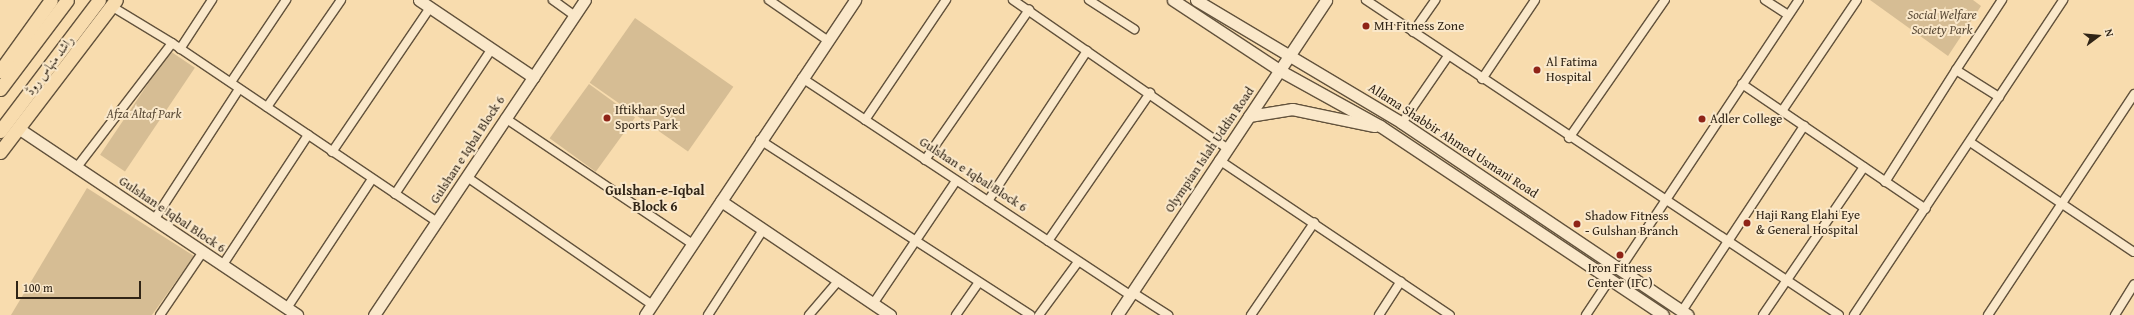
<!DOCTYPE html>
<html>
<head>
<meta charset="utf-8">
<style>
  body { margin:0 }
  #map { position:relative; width:2134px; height:315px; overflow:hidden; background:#f8dcae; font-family:"Gentium Book Plus",Amiri,serif }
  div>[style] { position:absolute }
  .green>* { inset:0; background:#d6bd94; transform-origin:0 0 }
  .roads { filter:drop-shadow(1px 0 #62523c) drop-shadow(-1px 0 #62523c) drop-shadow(0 1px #62523c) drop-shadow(0 -1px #62523c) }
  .street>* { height:8px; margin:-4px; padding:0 4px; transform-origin:4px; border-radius:4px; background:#fae8ca }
  .secondary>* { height:11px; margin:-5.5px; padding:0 5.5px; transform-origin:5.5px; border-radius:5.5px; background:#fae8ca }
  .primary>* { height:13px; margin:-6.5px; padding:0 6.5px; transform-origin:6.5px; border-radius:6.5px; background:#f8dcae }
  .dots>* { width:11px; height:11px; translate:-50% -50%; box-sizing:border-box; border:2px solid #fae8ca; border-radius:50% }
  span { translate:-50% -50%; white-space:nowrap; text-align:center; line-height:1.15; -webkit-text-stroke:4px #fae8ca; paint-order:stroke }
  .park-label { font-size:13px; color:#5a4a36; font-style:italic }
  .poi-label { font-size:13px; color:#302416 }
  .left { translate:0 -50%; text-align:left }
  .street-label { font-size:13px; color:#302416 }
  .neighbourhood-label { font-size:14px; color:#302416; font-weight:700 }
  .north { position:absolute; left:2078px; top:16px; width:40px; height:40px; -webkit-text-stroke:3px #fae8ca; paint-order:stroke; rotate:74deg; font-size:11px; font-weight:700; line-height:16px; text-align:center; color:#302416 }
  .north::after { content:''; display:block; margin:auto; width:14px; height:18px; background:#302416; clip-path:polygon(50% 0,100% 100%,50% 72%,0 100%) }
  .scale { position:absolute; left:16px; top:281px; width:125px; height:18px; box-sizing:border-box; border:2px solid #302416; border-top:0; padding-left:5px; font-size:12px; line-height:14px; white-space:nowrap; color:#302416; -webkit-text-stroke:3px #fae8ca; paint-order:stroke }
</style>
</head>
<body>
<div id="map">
  <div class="green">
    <i style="clip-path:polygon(1870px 0,1973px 0,1981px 6px,1948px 56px)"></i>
    <i style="left:635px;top:18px;width:120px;height:79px;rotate:35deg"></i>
    <i style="left:170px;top:51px;width:30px;height:125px;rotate:34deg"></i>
    <i style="left:589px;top:84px;width:57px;height:67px;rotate:36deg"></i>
    <i style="clip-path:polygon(87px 188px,194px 256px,152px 315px,11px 315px)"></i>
  </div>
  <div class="roads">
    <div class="street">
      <i style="left:553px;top:0;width:26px;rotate:36deg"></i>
      <i style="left:769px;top:0;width:70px;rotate:34.6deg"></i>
      <i style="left:1013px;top:0;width:260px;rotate:34.7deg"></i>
      <i style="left:1089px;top:0;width:54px;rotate:32.8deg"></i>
      <i style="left:1366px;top:0;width:568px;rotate:33.66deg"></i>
      <i style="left:1765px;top:0;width:27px;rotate:33deg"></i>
      <i style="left:111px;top:6px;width:71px;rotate:31.2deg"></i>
      <i style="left:172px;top:43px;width:320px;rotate:34deg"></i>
      <i style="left:1413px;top:32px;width:39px;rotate:-55deg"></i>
      <i style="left:180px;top:49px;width:59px;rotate:-56.9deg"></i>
      <i style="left:1956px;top:70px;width:84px;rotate:-56.7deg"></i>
      <i style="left:802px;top:78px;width:393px;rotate:33.5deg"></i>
      <i style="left:1482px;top:79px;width:95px;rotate:-56.1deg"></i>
      <i style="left:231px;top:82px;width:99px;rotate:-56.1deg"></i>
      <i style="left:1742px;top:84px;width:222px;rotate:34.2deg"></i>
      <i style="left:267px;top:107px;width:130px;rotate:-55.3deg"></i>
      <i style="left:1782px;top:111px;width:134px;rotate:-56deg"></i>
      <i style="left:505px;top:118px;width:224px;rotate:33.9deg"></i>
      <i style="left:865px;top:120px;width:145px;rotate:-56deg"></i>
      <i style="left:1402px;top:123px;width:81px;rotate:-55.5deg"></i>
      <i style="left:1569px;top:138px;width:168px;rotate:-55.2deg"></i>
      <i style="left:760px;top:140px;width:322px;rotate:32.9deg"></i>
      <i style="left:1970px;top:142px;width:197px;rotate:33.9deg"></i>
      <i style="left:332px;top:152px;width:174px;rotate:-55.8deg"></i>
      <i style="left:925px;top:160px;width:183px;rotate:-55.3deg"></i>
      <i style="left:1219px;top:160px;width:278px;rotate:33.9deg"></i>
      <i style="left:77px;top:167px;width:156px;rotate:-52.5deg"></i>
      <i style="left:467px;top:177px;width:224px;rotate:34.6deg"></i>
      <i style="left:1885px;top:182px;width:133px;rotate:-57.6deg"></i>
      <i style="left:1956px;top:70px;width:51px;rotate:32.1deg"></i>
      <i style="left:395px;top:194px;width:173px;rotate:-56.3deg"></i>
      <i style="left:988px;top:201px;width:180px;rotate:-56.6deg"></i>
      <i style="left:154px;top:220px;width:156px;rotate:-57deg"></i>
      <i style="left:1048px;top:241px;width:180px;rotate:-55.4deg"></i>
      <i style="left:222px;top:266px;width:157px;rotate:-56.7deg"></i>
      <i style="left:1620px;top:269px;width:323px;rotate:-56.4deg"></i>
      <i style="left:1132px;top:292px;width:43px;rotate:32.6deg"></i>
      <i style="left:873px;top:304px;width:148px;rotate:-56deg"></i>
      <i style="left:287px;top:308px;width:154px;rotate:-56.6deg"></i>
      <i style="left:1682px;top:311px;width:222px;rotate:-56.6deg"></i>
      <i style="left:160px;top:315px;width:75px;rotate:-55.9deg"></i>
      <i style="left:708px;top:315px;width:101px;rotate:-57.1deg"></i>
      <i style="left:809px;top:315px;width:46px;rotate:-49.4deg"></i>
      <i style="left:956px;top:315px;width:39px;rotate:-55deg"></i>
      <i style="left:1039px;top:315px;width:66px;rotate:-53.7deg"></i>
      <i style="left:1251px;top:315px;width:112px;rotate:-55.6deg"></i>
      <i style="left:1379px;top:315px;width:40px;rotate:-57.1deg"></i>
      <i style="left:1586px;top:315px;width:43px;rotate:-56.3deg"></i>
      <i style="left:1763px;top:315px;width:179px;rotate:-55.7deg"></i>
      <i style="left:1854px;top:315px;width:378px;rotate:-56.4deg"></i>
      <i style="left:1988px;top:315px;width:265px;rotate:-56.5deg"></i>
      <i style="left:2115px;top:315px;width:36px;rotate:-58deg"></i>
    </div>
    <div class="secondary">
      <i style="left:419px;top:0;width:138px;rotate:34deg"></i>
      <i style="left:1173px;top:0;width:127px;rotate:33.4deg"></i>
      <i style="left:1279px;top:70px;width:115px;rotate:29deg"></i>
      <i style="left:1380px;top:126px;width:340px;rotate:33.7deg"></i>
      <i style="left:1196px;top:0;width:240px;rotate:30.8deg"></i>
      <i style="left:1402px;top:123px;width:344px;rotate:33.9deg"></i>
      <i style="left:1249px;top:116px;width:44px;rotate:-9.2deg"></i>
      <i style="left:1292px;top:109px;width:84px;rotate:11.7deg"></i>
      <i style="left:18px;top:128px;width:336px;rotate:33.8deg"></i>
      <i style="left:721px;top:201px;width:204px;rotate:34deg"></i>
      <i style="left:374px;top:315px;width:379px;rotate:-56.2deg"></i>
      <i style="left:645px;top:315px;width:379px;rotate:-56.3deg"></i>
      <i style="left:1117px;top:315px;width:378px;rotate:-56.4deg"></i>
    </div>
    <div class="primary">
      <i style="left:0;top:71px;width:87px;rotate:-54.3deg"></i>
      <i style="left:0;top:89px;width:111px;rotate:-53deg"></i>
      <i style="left:0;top:131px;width:164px;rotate:-52.9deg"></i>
      <i style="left:0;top:152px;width:191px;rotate:-52.7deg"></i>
    </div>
  </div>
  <div class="dots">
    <i style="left:1366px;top:26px;background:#8f2418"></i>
    <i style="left:1537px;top:70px;background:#8f2418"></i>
    <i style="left:607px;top:118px;background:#8f2418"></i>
    <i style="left:1702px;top:119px;background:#8f2418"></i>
    <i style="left:1747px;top:223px;background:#8f2418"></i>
    <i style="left:1577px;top:224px;background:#8f2418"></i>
    <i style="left:1620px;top:255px;background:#8f2418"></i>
  </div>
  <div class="park-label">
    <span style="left:1942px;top:23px">Social Welfare<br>Society Park</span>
    <span style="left:144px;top:114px">Afza Altaf Park</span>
  </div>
  <div class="poi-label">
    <span class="left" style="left:1374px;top:26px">MH Fitness Zone</span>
    <span class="left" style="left:1546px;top:70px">Al Fatima<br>Hospital</span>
    <span class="left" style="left:615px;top:118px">Iftikhar Syed<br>Sports Park</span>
    <span class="left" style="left:1710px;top:119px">Adler College</span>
    <span class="left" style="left:1756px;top:223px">Haji Rang Elahi Eye<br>&amp; General Hospital</span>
    <span class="left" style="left:1585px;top:224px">Shadow Fitness<br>- Gulshan Branch</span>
    <span style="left:1620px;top:276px">Iron Fitness<br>Center (IFC)</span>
  </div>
  <div class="street-label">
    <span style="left:50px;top:66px;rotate:-53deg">راشد منہاس روڈ</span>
    <span style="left:1453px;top:141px;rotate:33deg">Allama Shabbir Ahmed Usmani Road</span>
    <span style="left:468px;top:150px;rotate:-57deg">Gulshan e Iqbal Block 6</span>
    <span style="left:1210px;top:150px;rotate:-56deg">Olympian Islah Uddin Road</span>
    <span style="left:973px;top:175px;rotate:33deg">Gulshan e Iqbal Block 6</span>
    <span style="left:172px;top:215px;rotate:34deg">Gulshan e Iqbal Block 6</span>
  </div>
  <div class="neighbourhood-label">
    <span style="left:655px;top:198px">Gulshan-e-Iqbal<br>Block 6</span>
  </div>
  <div class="north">N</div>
  <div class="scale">100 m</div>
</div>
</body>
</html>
